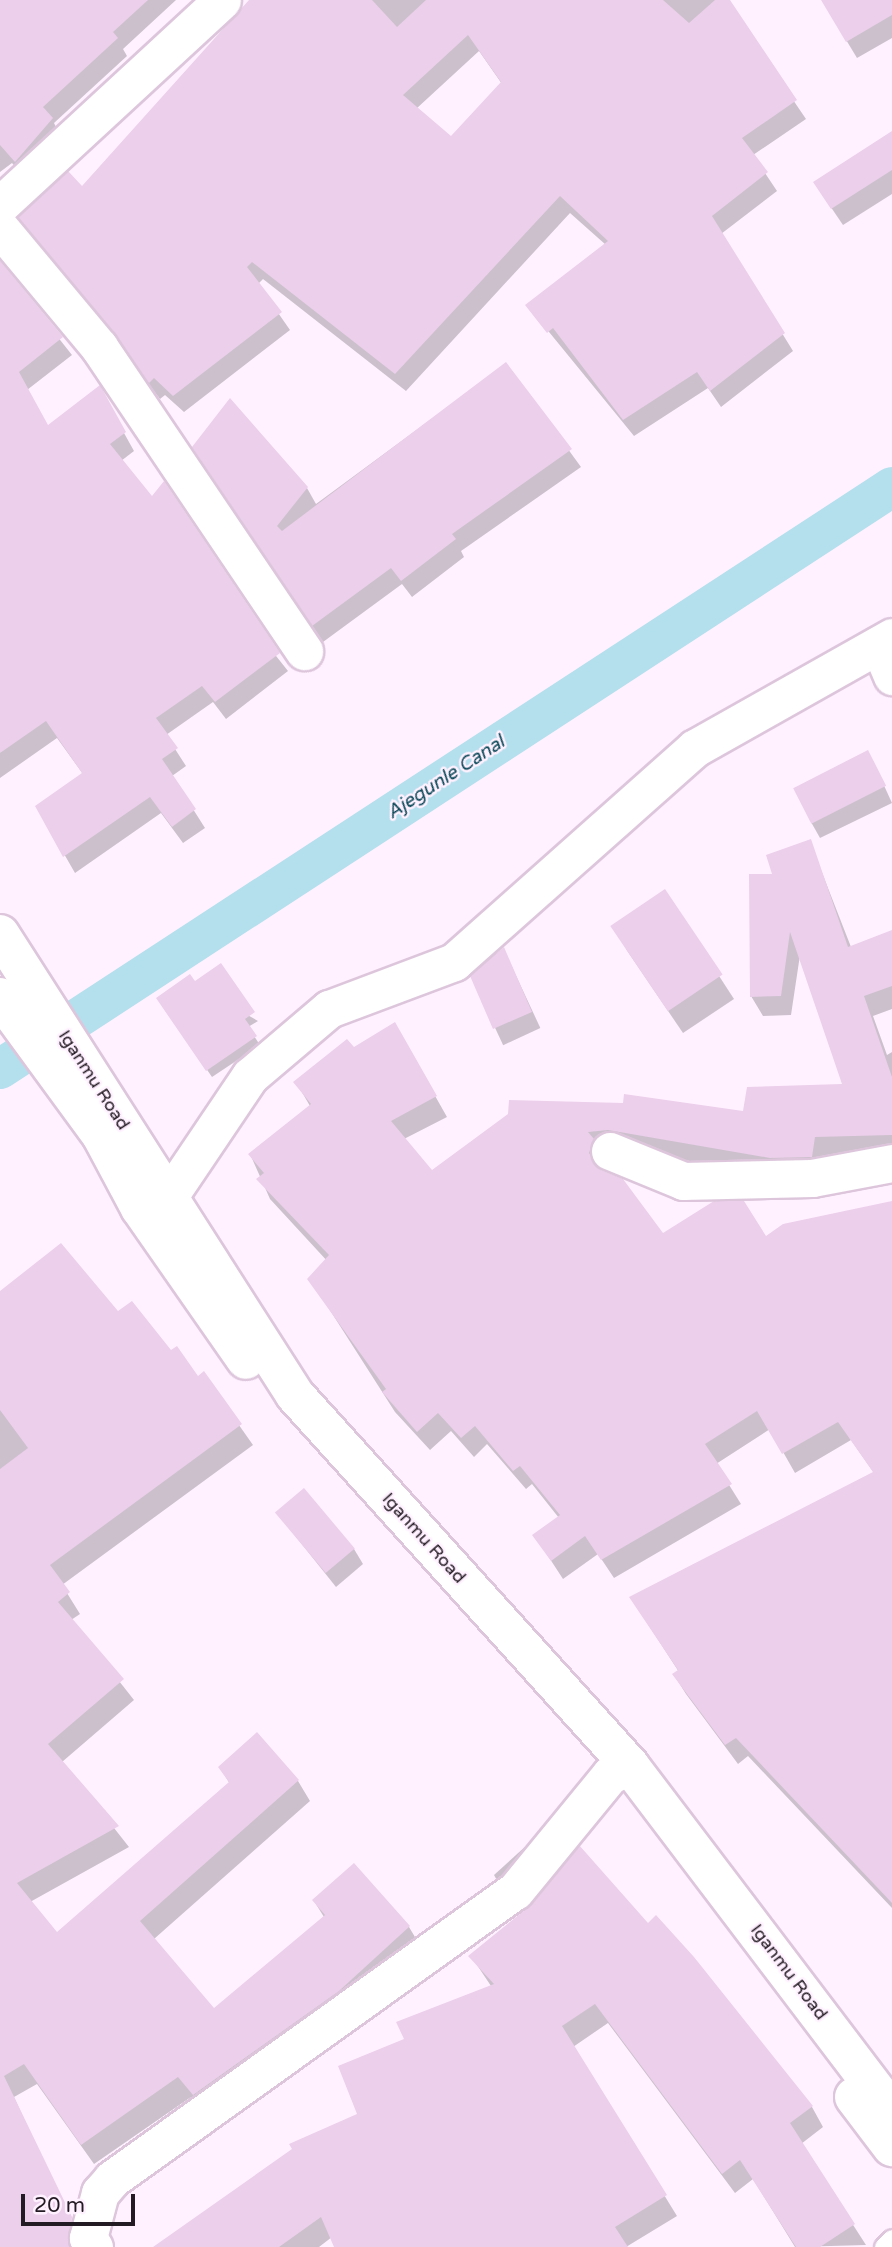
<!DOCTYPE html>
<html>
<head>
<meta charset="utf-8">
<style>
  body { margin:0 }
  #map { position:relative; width:892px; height:2247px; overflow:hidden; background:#fff1ff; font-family:"Varela Round",sans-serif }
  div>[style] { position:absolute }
  .shadow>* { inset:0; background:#0003; transform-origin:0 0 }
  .canal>* { height:40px; margin:-20px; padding:0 20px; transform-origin:20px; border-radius:20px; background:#b4dfed }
  .building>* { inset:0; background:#eccfeb; transform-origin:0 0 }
  .roads { filter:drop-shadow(2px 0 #ddc6dc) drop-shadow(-2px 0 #ddc6dc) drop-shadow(0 2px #ddc6dc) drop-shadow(0 -2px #ddc6dc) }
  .lane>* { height:19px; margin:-9.5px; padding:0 9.5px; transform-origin:9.5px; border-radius:9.5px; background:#fff }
  .street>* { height:37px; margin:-18.5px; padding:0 18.5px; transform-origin:18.5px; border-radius:18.5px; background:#fff }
  .secondary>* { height:38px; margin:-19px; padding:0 19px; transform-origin:19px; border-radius:19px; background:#fff }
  span { translate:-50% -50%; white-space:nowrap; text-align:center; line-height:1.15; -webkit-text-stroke:5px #fff1ff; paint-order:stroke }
  .street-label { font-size:18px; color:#231b23 }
  .water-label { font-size:19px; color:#074656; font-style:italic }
  .scale { position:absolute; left:21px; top:2194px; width:114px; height:32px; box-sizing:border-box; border:4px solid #231b23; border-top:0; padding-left:9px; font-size:21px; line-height:24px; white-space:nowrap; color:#231b23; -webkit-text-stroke:5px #fff1ff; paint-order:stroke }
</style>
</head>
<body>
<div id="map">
  <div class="shadow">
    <i style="clip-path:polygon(0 0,176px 0,123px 49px,127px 56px,54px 123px,61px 137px,26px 179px,12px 163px,0 172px)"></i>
    <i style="clip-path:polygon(evenodd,252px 0,725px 0,806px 119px,753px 155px,777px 191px,721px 234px,793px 351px,721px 407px,708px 388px,634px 436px,527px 305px,606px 245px,570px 213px,406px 391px,263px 279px,258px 284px,290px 330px,184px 412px,165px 395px,160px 399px,20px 217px,82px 188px,252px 0,479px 51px,502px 84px,451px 139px,416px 109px,479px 51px)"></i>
    <i style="clip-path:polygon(822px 0,892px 0,892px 38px,857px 58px)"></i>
    <i style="clip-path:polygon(892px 134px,892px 194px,843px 225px,826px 200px)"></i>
    <i style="clip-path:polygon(0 264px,72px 355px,27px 390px,48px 428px,99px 388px,134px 451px,121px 461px,288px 671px,226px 719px,213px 702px,166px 735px,186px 766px,172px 776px,205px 828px,183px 843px,161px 813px,75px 873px,37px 807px,83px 774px,57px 738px,0 778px)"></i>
    <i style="clip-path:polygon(506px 364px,581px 467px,461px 551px,464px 557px,412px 597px,402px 584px,323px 642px,204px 464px,307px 488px,316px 504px)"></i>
    <i style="clip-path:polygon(876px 768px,892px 803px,820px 838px,811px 822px)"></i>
    <i style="clip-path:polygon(810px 842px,851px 947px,892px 932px,892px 1009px,873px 1016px,887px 1055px,892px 1052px,892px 1154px,826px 1156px,823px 1176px,782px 1177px,620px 1149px,599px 1151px,599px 1170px,663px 1236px,765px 1238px,892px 1203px,892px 1908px,748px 1756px,738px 1764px,686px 1694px,674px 1675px,679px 1672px,631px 1598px,874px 1473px,851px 1440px,795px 1473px,770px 1429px,716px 1464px,741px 1504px,614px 1578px,598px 1554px,563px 1579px,535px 1536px,559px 1518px,532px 1484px,526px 1489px,487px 1444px,474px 1457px,451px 1431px,430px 1450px,395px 1412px,310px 1279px,329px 1263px,270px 1199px,250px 1154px,310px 1106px,296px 1082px,395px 1025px,447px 1117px,404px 1139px,432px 1173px,509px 1115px,745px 1113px,844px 1086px,800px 955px,791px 1015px,763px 1016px,751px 996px,774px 875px)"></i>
    <i style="clip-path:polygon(664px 891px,734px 999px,683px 1033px,626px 949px)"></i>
    <i style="left:504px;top:950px;width:86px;height:41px;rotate:65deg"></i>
    <i style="clip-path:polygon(194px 984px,258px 1021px,248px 1027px,260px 1045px,212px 1077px,163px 1006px)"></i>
    <i style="clip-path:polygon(0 1294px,117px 1314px,198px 1378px,203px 1374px,253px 1445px,62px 1585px,80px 1614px,71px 1620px,134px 1700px,62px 1762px,129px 1847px,30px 1902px,57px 1935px,230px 1784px,220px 1768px,298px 1781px,310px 1801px,154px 1939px,214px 2010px,324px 1917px,314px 1901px,409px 1927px,421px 1947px,206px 2114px,191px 2097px,94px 2164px,37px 2084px,14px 2097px,82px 2247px,0 2247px)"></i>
    <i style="clip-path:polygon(277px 1513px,354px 1549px,363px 1564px,336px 1587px)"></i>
    <i style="clip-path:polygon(527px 1845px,531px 1851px,498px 1882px,494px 1875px)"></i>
    <i style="clip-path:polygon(532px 1906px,812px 2107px,823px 2127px,801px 2144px,866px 2245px,795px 2247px,753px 2179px,735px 2193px,608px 2023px,573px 2047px,677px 2216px,626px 2247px,336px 2247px,332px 2237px,319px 2247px,156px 2247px,359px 2115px,406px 2040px,491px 1986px,471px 1956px)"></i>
  </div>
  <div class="canal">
    <i style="left:0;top:1069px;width:1065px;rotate:-33.12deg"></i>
  </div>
  <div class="building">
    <i style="clip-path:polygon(0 0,148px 0,113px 32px,118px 38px,43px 107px,53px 118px,15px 162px,0 145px)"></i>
    <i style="clip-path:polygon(evenodd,249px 0,372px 0,397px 27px,426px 0,663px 0,689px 23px,715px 0,730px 0,797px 100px,742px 138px,768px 172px,712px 216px,785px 333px,710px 391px,697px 372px,623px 420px,553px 328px,547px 333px,525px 305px,608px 241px,560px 196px,395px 374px,252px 262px,247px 267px,282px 312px,173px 396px,154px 378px,149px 383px,18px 217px,68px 171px,82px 186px,249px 0,468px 35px,501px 82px,451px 136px,403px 95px,468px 35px)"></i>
    <i style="clip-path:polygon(821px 0,892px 0,892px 15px,846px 42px)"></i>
    <i style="clip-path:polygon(892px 131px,892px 170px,831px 209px,813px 182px)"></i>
    <i style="clip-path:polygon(0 261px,63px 337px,19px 372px,48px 425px,100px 385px,126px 432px,110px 444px,152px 496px,164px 481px,280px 653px,215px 702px,202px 686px,156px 718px,178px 748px,162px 759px,196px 809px,172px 827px,150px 797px,63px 857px,35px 806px,82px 773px,46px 721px,0 753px)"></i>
    <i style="clip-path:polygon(506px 362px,572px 449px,452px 534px,456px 539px,401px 581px,391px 568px,312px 626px,192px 447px,230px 398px,308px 487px,277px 526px,282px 531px)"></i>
    <i style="left:868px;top:750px;width:40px;height:84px;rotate:63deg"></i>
    <i style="clip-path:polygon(811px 839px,848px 947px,892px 930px,892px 986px,864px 996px,892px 1077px,892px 1135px,815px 1137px,812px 1157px,770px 1158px,608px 1130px,588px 1132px,594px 1139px,589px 1153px,601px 1170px,623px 1179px,663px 1233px,714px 1201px,744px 1201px,766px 1236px,783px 1224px,892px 1201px,892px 1903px,736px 1738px,725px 1745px,672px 1674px,678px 1670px,629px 1597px,873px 1472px,838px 1422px,782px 1454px,757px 1411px,705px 1444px,732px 1484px,601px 1560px,585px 1536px,551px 1561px,532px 1535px,560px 1515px,520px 1466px,513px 1471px,475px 1426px,461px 1438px,438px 1413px,417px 1432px,382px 1392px,386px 1389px,307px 1279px,329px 1255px,256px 1179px,264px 1173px,248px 1154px,311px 1104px,293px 1082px,347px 1039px,354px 1047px,395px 1022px,437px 1096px,391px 1121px,432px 1170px,508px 1114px,509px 1100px,623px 1103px,624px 1094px,743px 1111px,747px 1087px,842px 1084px,790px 932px,781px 996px,750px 997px,749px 874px,772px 874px,766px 855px)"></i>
    <i style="left:665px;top:889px;width:103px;height:66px;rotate:56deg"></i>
    <i style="clip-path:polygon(504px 947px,532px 1012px,493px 1029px,470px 976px)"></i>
    <i style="clip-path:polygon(221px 963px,255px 1012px,245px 1019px,257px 1036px,206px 1071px,156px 998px,190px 974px,195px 981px)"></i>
    <i style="clip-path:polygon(61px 1243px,118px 1311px,132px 1301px,171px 1350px,177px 1346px,198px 1376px,204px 1371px,242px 1424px,50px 1565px,70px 1592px,58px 1602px,124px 1679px,48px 1744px,119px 1826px,17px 1883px,57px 1932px,229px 1782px,218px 1767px,257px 1732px,299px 1780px,140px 1921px,214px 2008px,325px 1915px,312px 1900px,354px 1863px,410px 1926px,339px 1991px,193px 2095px,178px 2077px,81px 2145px,24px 2064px,4px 2076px,72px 2217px,69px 2247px,0 2247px,0 1469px,28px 1448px,0 1410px,0 1291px)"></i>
    <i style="left:304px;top:1488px;width:79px;height:38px;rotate:50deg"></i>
    <i style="clip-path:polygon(579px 1845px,648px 1923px,656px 1915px,694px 1957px,813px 2106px,790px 2123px,855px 2224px,820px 2247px,796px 2247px,740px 2160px,722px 2174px,595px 2004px,562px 2026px,667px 2195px,615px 2227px,628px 2247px,334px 2247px,321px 2217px,279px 2247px,153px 2247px,292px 2149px,289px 2144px,357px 2114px,338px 2066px,404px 2039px,396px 2022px,494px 1984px,468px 1956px,531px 1905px)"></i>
  </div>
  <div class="roads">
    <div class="lane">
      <i style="left:884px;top:2247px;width:11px;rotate:-45deg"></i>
    </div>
    <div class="street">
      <i style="left:0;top:205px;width:302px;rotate:-42.7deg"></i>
      <i style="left:0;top:228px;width:155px;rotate:50.2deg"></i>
      <i style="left:99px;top:347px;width:367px;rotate:56deg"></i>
      <i style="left:879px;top:645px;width:34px;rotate:67deg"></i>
      <i style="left:610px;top:1151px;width:79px;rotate:22.3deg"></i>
      <i style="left:683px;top:1181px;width:129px;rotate:-1.3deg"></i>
      <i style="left:812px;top:1178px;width:81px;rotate:-10.6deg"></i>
      <i style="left:171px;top:1193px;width:141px;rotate:-56deg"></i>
      <i style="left:250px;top:1076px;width:104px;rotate:-40.3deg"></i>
      <i style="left:329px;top:1009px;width:134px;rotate:-20.6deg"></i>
      <i style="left:454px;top:962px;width:322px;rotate:-41.6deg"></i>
      <i style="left:695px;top:748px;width:226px;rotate:-29.4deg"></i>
      <i style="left:94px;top:2247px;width:11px;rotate:-124deg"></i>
      <i style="left:88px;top:2238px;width:47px;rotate:-75.1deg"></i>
      <i style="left:100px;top:2193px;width:18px;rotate:-49deg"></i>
      <i style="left:112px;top:2179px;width:495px;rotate:-35.6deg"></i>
      <i style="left:515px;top:1891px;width:150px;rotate:-50.7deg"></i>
      <i style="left:610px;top:1775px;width:22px;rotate:-24deg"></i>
    </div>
    <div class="secondary">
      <i style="left:0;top:934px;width:547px;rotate:57.38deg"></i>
      <i style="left:295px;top:1395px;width:500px;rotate:47.9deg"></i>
      <i style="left:630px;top:1766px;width:433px;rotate:52.8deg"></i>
      <i style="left:0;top:997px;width:171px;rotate:53.8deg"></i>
      <i style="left:101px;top:1135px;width:83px;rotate:61.9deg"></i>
      <i style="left:140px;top:1208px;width:185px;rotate:55.1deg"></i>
      <i style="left:854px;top:2097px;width:63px;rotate:52.8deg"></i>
    </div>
  </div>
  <div class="street-label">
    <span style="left:94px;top:1080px;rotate:57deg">Iganmu Road</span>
    <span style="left:424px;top:1538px;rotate:48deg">Iganmu Road</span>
    <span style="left:789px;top:1972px;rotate:53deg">Iganmu Road</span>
  </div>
  <div class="water-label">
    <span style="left:446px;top:778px;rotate:-33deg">Ajegunle Canal</span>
  </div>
  <div class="scale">20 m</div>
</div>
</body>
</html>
